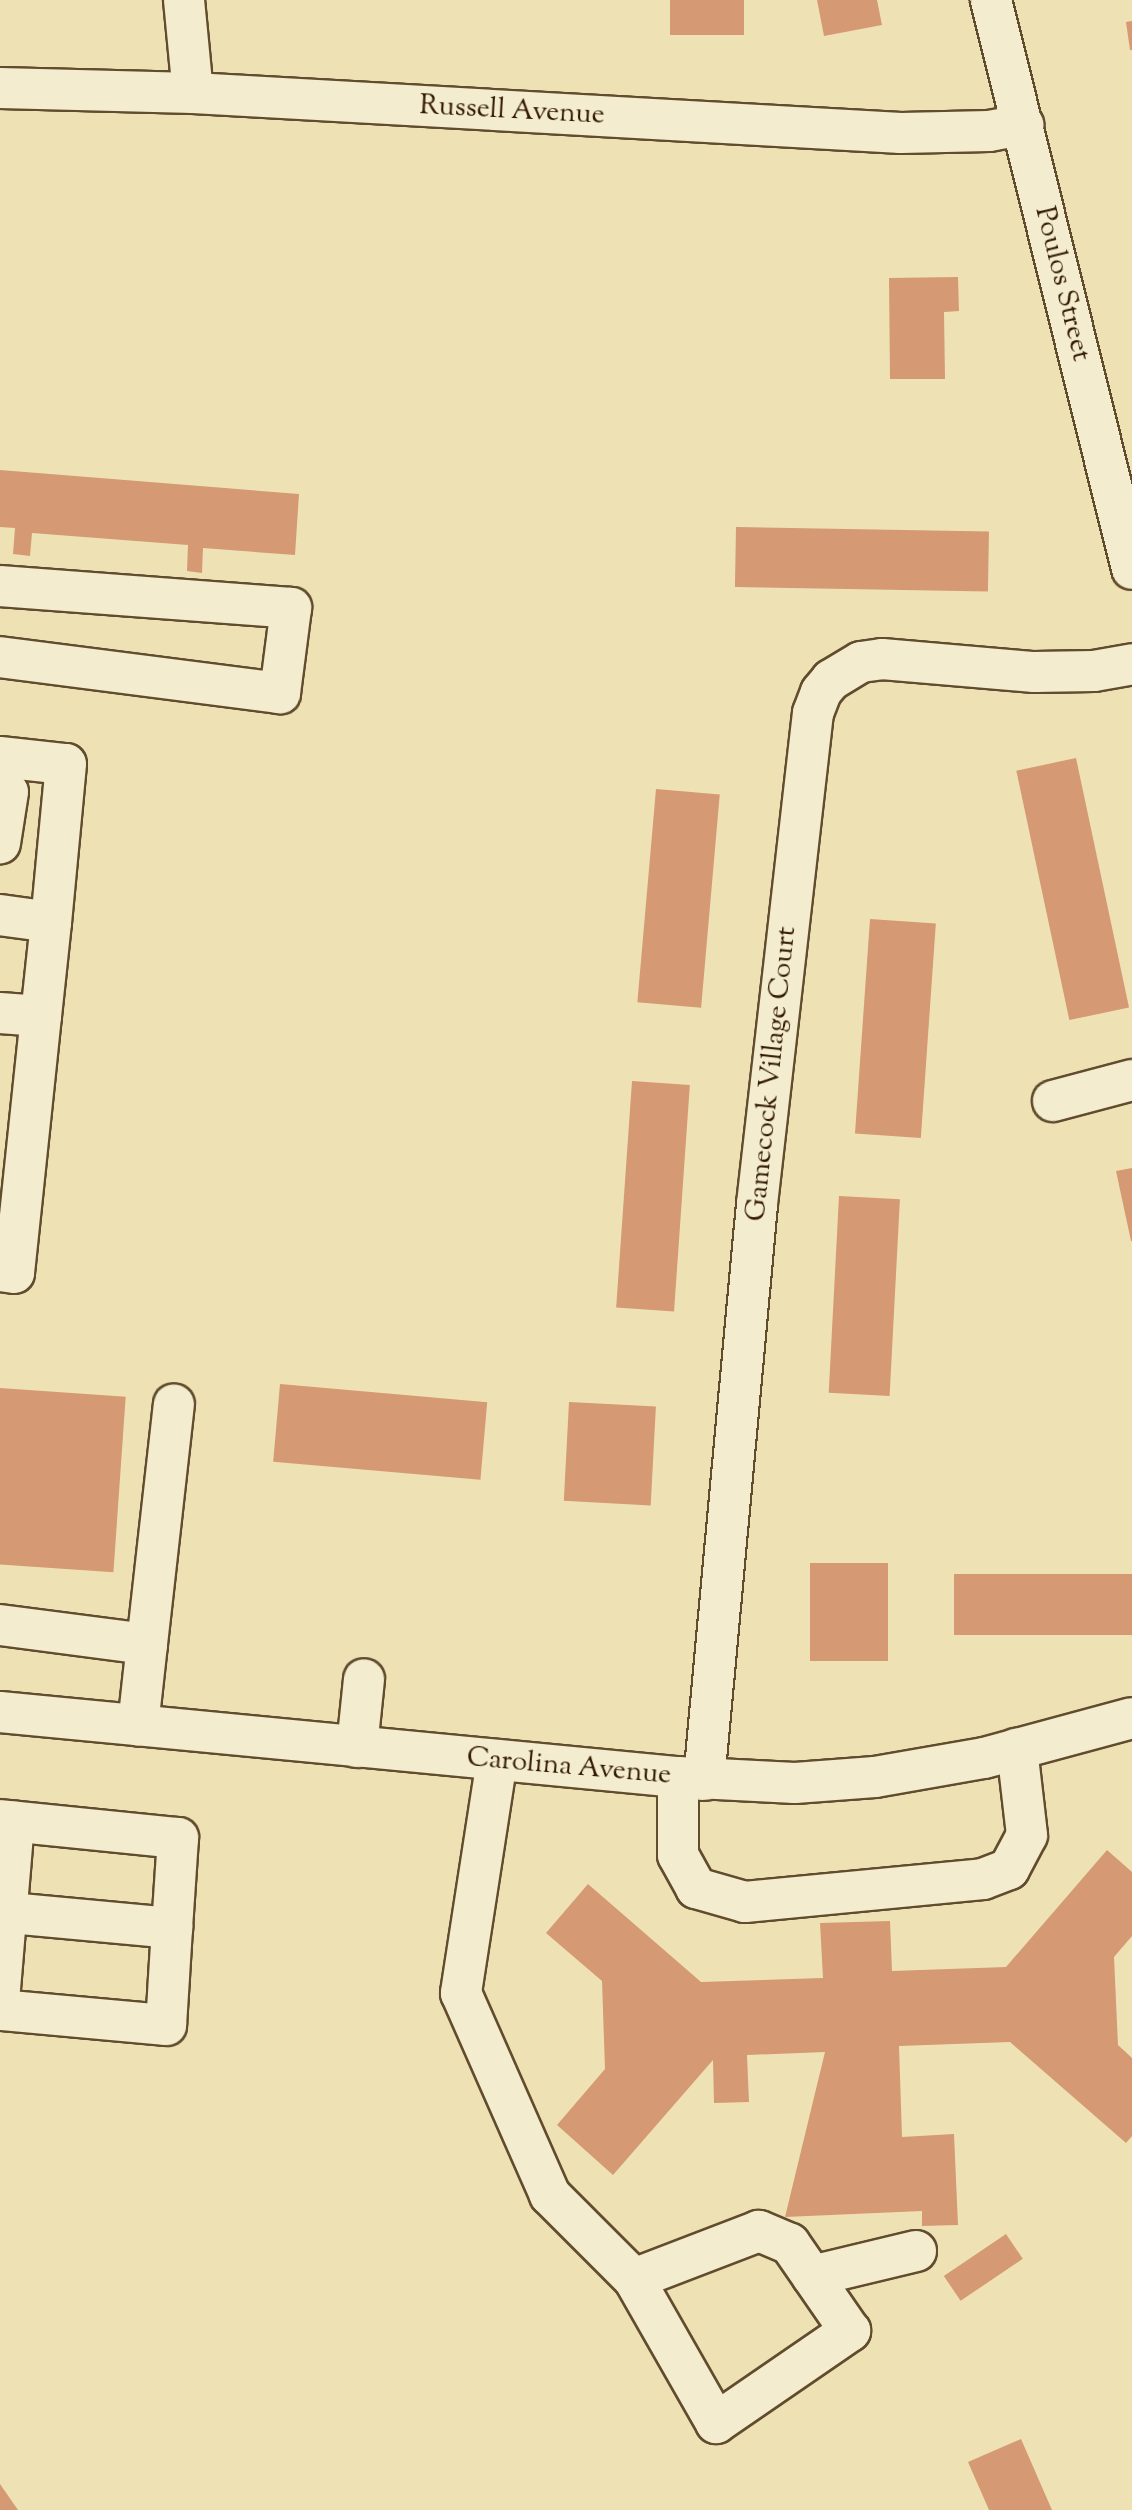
<!DOCTYPE html>
<html>
<head>
<meta charset="utf-8">
<style>
  body { margin:0 }
  #map { position:relative; width:1132px; height:2510px; overflow:hidden; background:#eee2b5; font-family:"Sorts Mill Goudy",serif }
  div>[style] { position:absolute }
  .building>* { inset:0; background:#d59973; transform-origin:0 0 }
  .roads { filter:drop-shadow(2px 0 #614c2d) drop-shadow(-2px 0 #614c2d) drop-shadow(0 2px #614c2d) drop-shadow(0 -2px #614c2d) }
  .minor>* { height:40px; margin:-20px; padding:0 20px; transform-origin:20px; border-radius:20px; background:#f4eccf }
  span { translate:-50% -50%; white-space:nowrap; text-align:center; line-height:1.15; -webkit-text-stroke:6px #f4eccf; paint-order:stroke }
  .street-label { font-size:28px; color:#321a00 }
</style>
</head>
<body>
<div id="map">
  <div class="building">
    <i style="left:670px;top:0;width:74px;height:35px"></i>
    <i style="clip-path:polygon(817px 0,877px 0,882px 25px,824px 36px)"></i>
    <i style="clip-path:polygon(1132px 21px,1132px 50px,1130px 50px,1126px 22px)"></i>
    <i style="clip-path:polygon(958px 277px,959px 311px,944px 312px,945px 379px,890px 379px,889px 278px)"></i>
    <i style="clip-path:polygon(0 470px,299px 494px,295px 555px,203px 548px,202px 573px,187px 571px,188px 545px,32px 533px,30px 556px,13px 554px,15px 528px,0 527px)"></i>
    <i style="left:736px;top:527px;width:253px;height:60px;rotate:1deg"></i>
    <i style="left:1076px;top:758px;width:255px;height:61px;rotate:78deg"></i>
    <i style="left:656px;top:789px;width:64px;height:214px;rotate:5deg"></i>
    <i style="left:870px;top:919px;width:66px;height:215px;rotate:4deg"></i>
    <i style="left:632px;top:1081px;width:58px;height:227px;rotate:4deg"></i>
    <i style="clip-path:polygon(1132px 1168px,1132px 1241px,1131px 1241px,1116px 1171px)"></i>
    <i style="left:839px;top:1196px;width:61px;height:197px;rotate:3deg"></i>
    <i style="left:280px;top:1384px;width:208px;height:78px;rotate:5deg"></i>
    <i style="left:0;top:1388px;width:126px;height:176px;rotate:4deg"></i>
    <i style="left:569px;top:1402px;width:87px;height:99px;rotate:3deg"></i>
    <i style="left:888px;top:1563px;width:98px;height:78px;rotate:90deg"></i>
    <i style="left:1132px;top:1574px;width:61px;height:178px;rotate:90deg"></i>
    <i style="clip-path:polygon(1107px 1850px,1132px 1872px,1132px 1936px,1114px 1957px,1118px 2045px,1132px 2058px,1132px 2136px,1126px 2143px,1010px 2042px,899px 2046px,902px 2137px,954px 2134px,958px 2225px,922px 2226px,922px 2211px,785px 2217px,825px 2052px,747px 2055px,749px 2102px,714px 2103px,713px 2060px,613px 2175px,557px 2125px,605px 2069px,602px 1981px,546px 1933px,588px 1884px,701px 1982px,823px 1978px,820px 1923px,890px 1921px,892px 1971px,1006px 1967px)"></i>
    <i style="left:1006px;top:2234px;width:30px;height:75px;rotate:56deg"></i>
    <i style="clip-path:polygon(1021px 2439px,1052px 2510px,989px 2510px,968px 2462px)"></i>
    <i style="clip-path:polygon(0 2484px,18px 2510px,0 2510px)"></i>
  </div>
  <div class="roads">
    <div class="minor">
      <i style="left:184px;top:0;width:93px;rotate:84.5deg"></i>
      <i style="left:991px;top:0;width:586px;rotate:76.08deg"></i>
      <i style="left:0;top:88px;width:193px;rotate:1.5deg"></i>
      <i style="left:193px;top:93px;width:709px;rotate:3.23deg"></i>
      <i style="left:901px;top:133px;width:88px;rotate:-1.3deg"></i>
      <i style="left:989px;top:131px;width:35px;rotate:-10deg"></i>
      <i style="left:0;top:586px;width:292px;rotate:4.3deg"></i>
      <i style="left:291px;top:608px;width:86px;rotate:97.4deg"></i>
      <i style="left:280px;top:693px;width:282px;rotate:-172.7deg"></i>
      <i style="left:0;top:757px;width:66px;rotate:6.1deg"></i>
      <i style="left:66px;top:764px;width:159px;rotate:95.4deg"></i>
      <i style="left:51px;top:922px;width:51px;rotate:-172.2deg"></i>
      <i style="left:0;top:787px;width:9px;rotate:32deg"></i>
      <i style="left:8px;top:792px;width:52px;rotate:98.9deg"></i>
      <i style="left:0;top:1013px;width:41px;rotate:4.2deg"></i>
      <i style="left:41px;top:1016px;width:258px;rotate:96deg"></i>
      <i style="left:14px;top:1273px;width:14px;rotate:-172deg"></i>
      <i style="left:41px;top:1016px;width:95px;rotate:-83.9deg"></i>
      <i style="left:1053px;top:1101px;width:82px;rotate:-14.9deg"></i>
      <i style="left:0;top:1625px;width:148px;rotate:7.4deg"></i>
      <i style="left:147px;top:1644px;width:82px;rotate:96.3deg"></i>
      <i style="left:147px;top:1644px;width:241px;rotate:-83.6deg"></i>
      <i style="left:0;top:1712px;width:681px;rotate:5.48deg"></i>
      <i style="left:678px;top:1777px;width:117px;rotate:2.9deg"></i>
      <i style="left:795px;top:1783px;width:80px;rotate:-4.3deg"></i>
      <i style="left:875px;top:1777px;width:111px;rotate:-9.9deg"></i>
      <i style="left:984px;top:1758px;width:153px;rotate:-15.1deg"></i>
      <i style="left:357px;top:1747px;width:68px;rotate:-84.1deg"></i>
      <i style="left:497px;top:1760px;width:236px;rotate:98.8deg"></i>
      <i style="left:461px;top:1993px;width:221px;rotate:66.2deg"></i>
      <i style="left:550px;top:2195px;width:119px;rotate:45deg"></i>
      <i style="left:634px;top:2279px;width:166px;rotate:60.3deg"></i>
      <i style="left:716px;top:2423px;width:163px;rotate:-34.5deg"></i>
      <i style="left:850px;top:2331px;width:106px;rotate:-124.6deg"></i>
      <i style="left:790px;top:2244px;width:34px;rotate:-157deg"></i>
      <i style="left:759px;top:2231px;width:134px;rotate:159deg"></i>
      <i style="left:678px;top:1777px;width:78px;rotate:90deg"></i>
      <i style="left:678px;top:1855px;width:38px;rotate:61deg"></i>
      <i style="left:696px;top:1888px;width:51px;rotate:15.9deg"></i>
      <i style="left:745px;top:1902px;width:239px;rotate:-5.5deg"></i>
      <i style="left:983px;top:1879px;width:28px;rotate:-21deg"></i>
      <i style="left:1009px;top:1869px;width:38px;rotate:-62deg"></i>
      <i style="left:1027px;top:1835px;width:87px;rotate:-96.6deg"></i>
      <i style="left:704px;top:1780px;width:578px;rotate:-84.74deg"></i>
      <i style="left:757px;top:1204px;width:494px;rotate:-83.5deg"></i>
      <i style="left:813px;top:713px;width:22px;rotate:-69deg"></i>
      <i style="left:821px;top:692px;width:16px;rotate:-50deg"></i>
      <i style="left:831px;top:680px;width:35px;rotate:-31deg"></i>
      <i style="left:861px;top:662px;width:21px;rotate:-8deg"></i>
      <i style="left:882px;top:659px;width:153px;rotate:4.9deg"></i>
      <i style="left:1034px;top:672px;width:60px;rotate:-1deg"></i>
      <i style="left:1094px;top:671px;width:39px;rotate:-10deg"></i>
      <i style="left:0;top:1820px;width:179px;rotate:5.8deg"></i>
      <i style="left:178px;top:1838px;width:90px;rotate:93.8deg"></i>
      <i style="left:0;top:1912px;width:173px;rotate:5.3deg"></i>
      <i style="left:172px;top:1928px;width:97px;rotate:93.5deg"></i>
      <i style="left:166px;top:2025px;width:167px;rotate:-174.8deg"></i>
      <i style="left:0;top:1989px;width:168px;rotate:-85.2deg"></i>
      <i style="left:812px;top:2276px;width:107px;rotate:-13.5deg"></i>
    </div>
  </div>
  <div class="street-label">
    <span style="left:512px;top:111px;rotate:3deg">Russell Avenue</span>
    <span style="left:1062px;top:284px;rotate:76deg">Poulos Street</span>
    <span style="left:772px;top:1074px;rotate:-84deg">Gamecock Village Court</span>
    <span style="left:569px;top:1767px;rotate:5deg">Carolina Avenue</span>
  </div>
</div>
</body>
</html>
